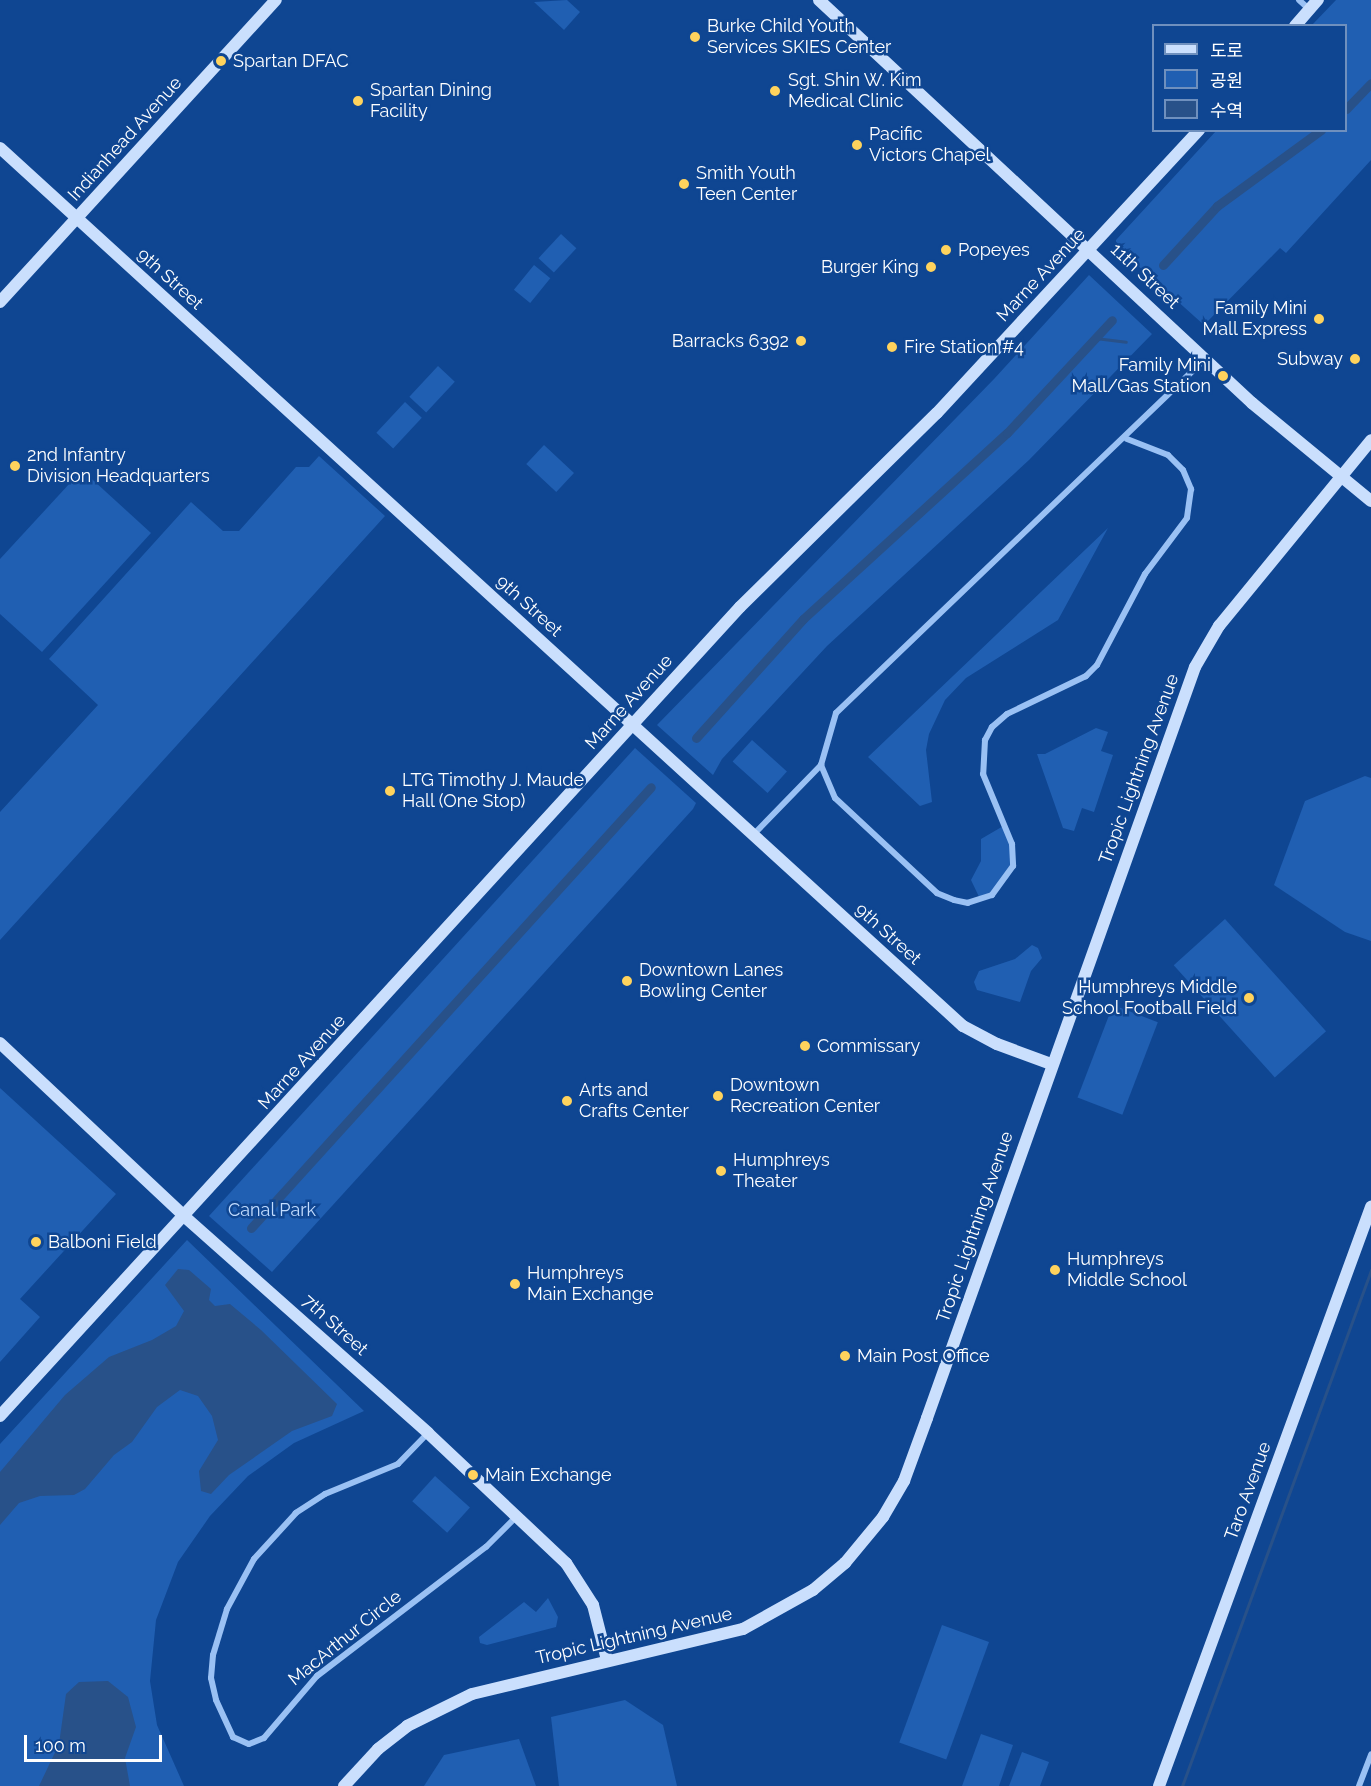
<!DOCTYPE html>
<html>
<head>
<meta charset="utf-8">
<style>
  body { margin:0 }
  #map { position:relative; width:1371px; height:1786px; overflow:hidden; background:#0f4692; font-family:Raleway,"Noto Sans KR",sans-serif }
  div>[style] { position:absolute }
  .green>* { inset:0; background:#205fb2; transform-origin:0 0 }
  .water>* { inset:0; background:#285189 }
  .stream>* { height:3px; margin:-1.5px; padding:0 1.5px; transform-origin:1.5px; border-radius:1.5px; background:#285189 }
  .canal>* { height:9px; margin:-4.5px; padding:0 4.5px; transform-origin:4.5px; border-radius:4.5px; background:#285189 }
  .street>* { height:6px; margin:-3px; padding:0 3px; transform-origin:3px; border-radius:3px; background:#9ac1f4 }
  .secondary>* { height:12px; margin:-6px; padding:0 6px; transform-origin:6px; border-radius:6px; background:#cadffd }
  .dots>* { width:16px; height:16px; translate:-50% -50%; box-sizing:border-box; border:3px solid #0f4692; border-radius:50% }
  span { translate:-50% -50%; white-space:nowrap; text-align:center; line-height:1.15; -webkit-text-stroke:5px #0f4692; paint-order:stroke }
  .poi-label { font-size:18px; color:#fff }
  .left { translate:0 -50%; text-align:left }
  .right { translate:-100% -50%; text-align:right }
  .street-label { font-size:18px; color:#fff }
  .park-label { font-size:18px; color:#c2dcfe }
  .legend { position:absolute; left:1152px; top:24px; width:195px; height:108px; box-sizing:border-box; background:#0f4692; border:2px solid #6f90be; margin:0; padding:8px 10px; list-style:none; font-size:18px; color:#fff }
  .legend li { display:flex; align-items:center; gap:12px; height:30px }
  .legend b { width:30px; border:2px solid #6f90be }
  .scale { position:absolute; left:24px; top:1735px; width:138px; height:27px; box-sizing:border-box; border:3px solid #fff; border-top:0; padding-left:8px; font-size:18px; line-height:21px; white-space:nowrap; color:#fff; -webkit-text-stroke:4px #0f4692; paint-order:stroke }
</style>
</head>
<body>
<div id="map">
  <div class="green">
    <i style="clip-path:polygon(567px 0,580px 12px,564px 30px,534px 2px)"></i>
    <i style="clip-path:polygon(1336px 0,1371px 0,1371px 160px,1286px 253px,1280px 248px,1204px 325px,1116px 246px,1116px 240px,1216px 131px,1346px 130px,1346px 26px,1312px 25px)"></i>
    <i style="left:561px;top:234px;width:21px;height:33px;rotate:43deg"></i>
    <i style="left:534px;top:265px;width:21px;height:32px;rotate:39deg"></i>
    <i style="clip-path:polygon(1089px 275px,1152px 334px,1029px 460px,827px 646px,722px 759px,713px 775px,657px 725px,994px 379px)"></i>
    <i style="left:438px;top:366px;width:23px;height:42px;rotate:43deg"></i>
    <i style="left:405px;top:402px;width:23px;height:42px;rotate:43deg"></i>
    <i style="left:544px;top:445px;width:41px;height:26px;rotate:43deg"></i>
    <i style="clip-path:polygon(319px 456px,385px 516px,0 940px,0 812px,98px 705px,49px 659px,191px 502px,223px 531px,239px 531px,296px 467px,309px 467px)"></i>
    <i style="clip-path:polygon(82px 470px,151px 533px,42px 652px,0 614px,0 559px)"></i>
    <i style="clip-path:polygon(1108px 528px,1058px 620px,966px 678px,945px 700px,929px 734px,926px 750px,932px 802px,920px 806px,868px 757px)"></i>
    <i style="clip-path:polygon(1096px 728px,1108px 732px,1101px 751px,1113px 755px,1094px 812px,1082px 808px,1074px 831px,1063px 828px,1037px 754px,1045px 754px)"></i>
    <i style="left:752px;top:740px;width:47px;height:29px;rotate:42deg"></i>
    <i style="clip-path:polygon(635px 748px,696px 803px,693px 809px,272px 1272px,209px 1216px)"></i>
    <i style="clip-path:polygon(1365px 776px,1371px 778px,1371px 941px,1345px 932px,1274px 885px,1305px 801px)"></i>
    <i style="clip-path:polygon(1005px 825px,1014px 855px,1009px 877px,981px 901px,971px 880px,981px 861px,981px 839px)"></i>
    <i style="left:1225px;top:919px;width:151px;height:69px;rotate:48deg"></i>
    <i style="clip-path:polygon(1032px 945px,1038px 948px,1042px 958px,1031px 971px,1020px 1002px,977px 990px,974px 982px,979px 971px,1015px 959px)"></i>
    <i style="left:1113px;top:1005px;width:48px;height:99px;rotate:21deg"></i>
    <i style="clip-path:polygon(0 1088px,116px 1194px,20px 1299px,40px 1317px,0 1362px)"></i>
    <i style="clip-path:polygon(187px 1240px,364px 1411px,294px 1443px,248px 1476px,210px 1516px,178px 1562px,156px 1620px,150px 1681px,157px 1725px,184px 1786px,0 1786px,0 1444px)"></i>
    <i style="left:435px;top:1476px;width:47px;height:34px;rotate:42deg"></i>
    <i style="clip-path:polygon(548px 1598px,558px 1617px,556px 1627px,487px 1645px,480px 1643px,479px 1637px,524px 1602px,536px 1612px)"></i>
    <i style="left:942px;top:1625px;width:50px;height:125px;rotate:20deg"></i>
    <i style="clip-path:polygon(625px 1700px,663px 1725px,677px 1786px,559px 1786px,551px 1717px)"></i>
    <i style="clip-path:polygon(981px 1734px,1013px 1745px,999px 1786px,962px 1786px)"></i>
    <i style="clip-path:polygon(519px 1739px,536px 1786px,424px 1786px,444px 1755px)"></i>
    <i style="clip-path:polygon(1022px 1752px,1049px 1762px,1040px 1786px,1009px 1786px)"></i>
  </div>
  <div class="water">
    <i style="clip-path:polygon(178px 1269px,189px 1270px,211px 1289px,209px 1300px,215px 1306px,230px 1304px,261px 1330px,337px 1404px,332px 1416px,292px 1431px,229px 1475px,211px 1494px,201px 1491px,199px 1471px,218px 1440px,212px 1416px,198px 1396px,180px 1390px,157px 1407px,132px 1442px,114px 1455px,85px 1489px,74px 1495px,40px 1496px,19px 1503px,0 1525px,0 1472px,65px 1395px,109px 1357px,152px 1340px,176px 1326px,184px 1311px,165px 1285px)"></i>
    <i style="clip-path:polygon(108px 1681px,128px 1697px,136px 1727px,125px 1758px,130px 1786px,39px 1786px,59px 1744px,66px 1694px,79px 1682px)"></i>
  </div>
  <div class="stream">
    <i style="left:1095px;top:338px;width:31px;rotate:7deg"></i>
    <i style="left:1182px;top:1786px;width:550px;rotate:-69.88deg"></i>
  </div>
  <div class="canal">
    <i style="left:1346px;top:109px;width:36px;rotate:-46deg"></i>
    <i style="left:1163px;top:265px;width:80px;rotate:-47.5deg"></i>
    <i style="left:1217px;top:206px;width:129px;rotate:-36.2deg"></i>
    <i style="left:696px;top:738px;width:160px;rotate:-48deg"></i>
    <i style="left:803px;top:619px;width:276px;rotate:-42.4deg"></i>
    <i style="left:1007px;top:433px;width:154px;rotate:-47.1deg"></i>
    <i style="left:251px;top:1228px;width:595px;rotate:-47.79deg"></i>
  </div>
  <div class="street">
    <i style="left:1299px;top:0;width:13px;rotate:42deg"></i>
    <i style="left:1127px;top:439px;width:44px;rotate:21.3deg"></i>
    <i style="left:1168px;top:455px;width:21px;rotate:45deg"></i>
    <i style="left:1183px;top:470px;width:21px;rotate:67deg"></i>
    <i style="left:1191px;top:489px;width:29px;rotate:98deg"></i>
    <i style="left:1187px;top:518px;width:70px;rotate:126.9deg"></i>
    <i style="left:1145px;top:574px;width:103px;rotate:117.8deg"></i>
    <i style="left:1097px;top:665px;width:16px;rotate:135deg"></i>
    <i style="left:1086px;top:676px;width:88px;rotate:154.3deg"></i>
    <i style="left:1007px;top:714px;width:20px;rotate:139deg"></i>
    <i style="left:992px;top:727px;width:15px;rotate:118deg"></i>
    <i style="left:985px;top:740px;width:34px;rotate:93deg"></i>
    <i style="left:983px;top:774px;width:76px;rotate:67.5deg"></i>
    <i style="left:1012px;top:844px;width:22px;rotate:87deg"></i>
    <i style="left:1013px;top:866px;width:36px;rotate:126deg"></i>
    <i style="left:992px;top:895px;width:25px;rotate:162deg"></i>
    <i style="left:968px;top:903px;width:14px;rotate:-168deg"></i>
    <i style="left:954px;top:900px;width:18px;rotate:-158deg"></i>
    <i style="left:937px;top:893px;width:139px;rotate:-137deg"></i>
    <i style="left:835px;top:798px;width:36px;rotate:-113deg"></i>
    <i style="left:821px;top:765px;width:54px;rotate:-73.9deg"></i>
    <i style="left:836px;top:713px;width:511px;rotate:-43.81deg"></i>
    <i style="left:753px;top:835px;width:98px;rotate:-45.8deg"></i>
    <i style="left:428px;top:1433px;width:43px;rotate:134.1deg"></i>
    <i style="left:398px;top:1464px;width:79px;rotate:157.7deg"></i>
    <i style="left:325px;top:1494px;width:35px;rotate:147deg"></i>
    <i style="left:296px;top:1513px;width:62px;rotate:132.4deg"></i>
    <i style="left:254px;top:1559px;width:57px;rotate:118.4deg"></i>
    <i style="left:227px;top:1609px;width:48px;rotate:106.9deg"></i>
    <i style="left:213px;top:1655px;width:23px;rotate:95deg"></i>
    <i style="left:211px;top:1678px;width:23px;rotate:77deg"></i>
    <i style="left:216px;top:1700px;width:41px;rotate:65.3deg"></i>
    <i style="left:233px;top:1737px;width:17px;rotate:24deg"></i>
    <i style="left:249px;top:1744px;width:16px;rotate:-22deg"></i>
    <i style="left:264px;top:1738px;width:82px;rotate:-49.5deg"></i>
    <i style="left:317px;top:1676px;width:213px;rotate:-37.4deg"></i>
    <i style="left:486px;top:1547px;width:44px;rotate:-45deg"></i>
    <i style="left:1359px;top:1786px;width:34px;rotate:-69deg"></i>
  </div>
  <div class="secondary">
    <i style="left:819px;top:0;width:592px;rotate:42.94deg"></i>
    <i style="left:1252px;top:403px;width:154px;rotate:39.5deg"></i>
    <i style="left:1295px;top:26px;width:35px;rotate:-49deg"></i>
    <i style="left:0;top:148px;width:1303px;rotate:42.36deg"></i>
    <i style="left:963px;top:1026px;width:38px;rotate:28deg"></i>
    <i style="left:997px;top:1044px;width:58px;rotate:20.3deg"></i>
    <i style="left:0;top:302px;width:409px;rotate:-47.6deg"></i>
    <i style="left:0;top:1043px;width:254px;rotate:43.2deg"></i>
    <i style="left:185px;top:1217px;width:325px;rotate:41.6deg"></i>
    <i style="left:428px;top:1433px;width:190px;rotate:43.3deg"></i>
    <i style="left:566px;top:1563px;width:50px;rotate:57.3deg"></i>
    <i style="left:593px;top:1605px;width:57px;rotate:75.7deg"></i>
    <i style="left:0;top:1416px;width:1096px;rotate:-47.55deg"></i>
    <i style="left:740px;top:607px;width:276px;rotate:-44.6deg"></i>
    <i style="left:937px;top:413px;width:386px;rotate:-47.2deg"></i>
    <i style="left:344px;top:1786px;width:50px;rotate:-47.4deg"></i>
    <i style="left:378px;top:1749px;width:37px;rotate:-38deg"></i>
    <i style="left:407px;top:1726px;width:72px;rotate:-26.2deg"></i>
    <i style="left:472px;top:1694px;width:279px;rotate:-13.5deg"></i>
    <i style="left:743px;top:1629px;width:80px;rotate:-29.1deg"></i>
    <i style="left:813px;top:1590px;width:42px;rotate:-40.2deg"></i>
    <i style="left:845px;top:1563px;width:60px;rotate:-50.4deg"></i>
    <i style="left:883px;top:1517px;width:42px;rotate:-59.7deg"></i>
    <i style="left:904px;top:1481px;width:67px;rotate:-69.9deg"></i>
    <i style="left:927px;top:1418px;width:797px;rotate:-70.36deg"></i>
    <i style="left:1195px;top:667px;width:48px;rotate:-59.7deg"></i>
    <i style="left:1219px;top:626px;width:240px;rotate:-50.7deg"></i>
    <i style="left:1159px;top:1786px;width:617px;rotate:-69.89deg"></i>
  </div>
  <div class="dots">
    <i style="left:695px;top:37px;background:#ffd35d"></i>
    <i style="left:221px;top:61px;background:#ffd35d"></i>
    <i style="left:775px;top:91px;background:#ffd35d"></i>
    <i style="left:358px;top:101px;background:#ffd35d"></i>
    <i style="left:857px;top:145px;background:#ffd35d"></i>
    <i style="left:684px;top:184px;background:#ffd35d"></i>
    <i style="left:946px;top:250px;background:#ffd35d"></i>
    <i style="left:931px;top:267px;background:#ffd35d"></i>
    <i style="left:1319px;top:319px;background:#ffd35d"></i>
    <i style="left:801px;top:341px;background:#ffd35d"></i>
    <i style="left:892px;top:347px;background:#ffd35d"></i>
    <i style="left:1355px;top:359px;background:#ffd35d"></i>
    <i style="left:1223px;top:376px;background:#ffd35d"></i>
    <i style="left:15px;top:466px;background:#ffd35d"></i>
    <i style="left:390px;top:791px;background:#ffd35d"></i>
    <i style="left:627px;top:981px;background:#ffd35d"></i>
    <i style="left:1249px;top:998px;background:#ffd35d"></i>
    <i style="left:805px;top:1046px;background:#ffd35d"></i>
    <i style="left:718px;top:1096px;background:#ffd35d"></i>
    <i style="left:567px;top:1101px;background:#ffd35d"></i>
    <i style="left:721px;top:1171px;background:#ffd35d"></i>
    <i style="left:36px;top:1242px;background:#ffd35d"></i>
    <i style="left:1055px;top:1270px;background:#ffd35d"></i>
    <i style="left:515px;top:1284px;background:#ffd35d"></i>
    <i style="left:845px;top:1356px;background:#ffd35d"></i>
    <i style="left:473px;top:1475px;background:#ffd35d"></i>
  </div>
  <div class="poi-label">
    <span class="left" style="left:707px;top:37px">Burke Child Youth<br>Services SKIES Center</span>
    <span class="left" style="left:233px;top:61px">Spartan DFAC</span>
    <span class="left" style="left:788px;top:91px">Sgt. Shin W. Kim<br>Medical Clinic</span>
    <span class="left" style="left:370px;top:101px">Spartan Dining<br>Facility</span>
    <span class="left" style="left:869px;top:145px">Pacific<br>Victors Chapel</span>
    <span class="left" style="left:696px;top:184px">Smith Youth<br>Teen Center</span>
    <span class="left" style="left:958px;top:250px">Popeyes</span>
    <span class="right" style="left:919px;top:267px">Burger King</span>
    <span class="right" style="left:1307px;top:319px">Family Mini<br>Mall Express</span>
    <span class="right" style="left:789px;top:341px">Barracks 6392</span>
    <span class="left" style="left:904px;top:347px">Fire Station #4</span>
    <span class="right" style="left:1343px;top:359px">Subway</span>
    <span class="right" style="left:1211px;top:376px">Family Mini<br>Mall/Gas Station</span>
    <span class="left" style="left:27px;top:466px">2nd Infantry<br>Division Headquarters</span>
    <span class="left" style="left:402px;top:791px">LTG Timothy J. Maude<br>Hall (One Stop)</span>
    <span class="left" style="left:639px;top:981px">Downtown Lanes<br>Bowling Center</span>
    <span class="right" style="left:1237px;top:998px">Humphreys Middle<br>School Football Field</span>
    <span class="left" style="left:817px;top:1046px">Commissary</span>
    <span class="left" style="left:730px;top:1096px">Downtown<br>Recreation Center</span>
    <span class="left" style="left:579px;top:1101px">Arts and<br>Crafts Center</span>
    <span class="left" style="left:733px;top:1171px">Humphreys<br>Theater</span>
    <span class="left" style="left:48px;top:1242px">Balboni Field</span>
    <span class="left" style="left:1067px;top:1270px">Humphreys<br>Middle School</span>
    <span class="left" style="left:527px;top:1284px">Humphreys<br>Main Exchange</span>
    <span class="left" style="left:857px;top:1356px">Main Post Office</span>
    <span class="left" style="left:485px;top:1475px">Main Exchange</span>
  </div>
  <div class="street-label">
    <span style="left:125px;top:139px;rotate:-48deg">Indianhead Avenue</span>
    <span style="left:1041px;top:275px;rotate:-47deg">Marne Avenue</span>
    <span style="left:1145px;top:276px;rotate:43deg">11th Street</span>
    <span style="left:170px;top:279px;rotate:42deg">9th Street</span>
    <span style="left:529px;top:606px;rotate:42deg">9th Street</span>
    <span style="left:629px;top:702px;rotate:-48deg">Marne Avenue</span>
    <span style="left:1139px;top:769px;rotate:-70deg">Tropic Lightning Avenue</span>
    <span style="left:888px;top:934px;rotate:42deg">9th Street</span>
    <span style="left:302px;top:1062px;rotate:-48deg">Marne Avenue</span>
    <span style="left:975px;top:1227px;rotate:-71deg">Tropic Lightning Avenue</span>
    <span style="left:335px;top:1325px;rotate:42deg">7th Street</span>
    <span style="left:1248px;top:1491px;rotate:-70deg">Taro Avenue</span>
    <span style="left:634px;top:1636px;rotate:-13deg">Tropic Lightning Avenue</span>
    <span style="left:345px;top:1638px;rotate:-39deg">MacArthur Circle</span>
  </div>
  <div class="park-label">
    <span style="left:272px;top:1210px">Canal Park</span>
  </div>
  <ul class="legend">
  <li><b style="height:8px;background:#cadffd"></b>도로</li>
  <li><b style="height:16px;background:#205fb2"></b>공원</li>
  <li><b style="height:16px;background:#285189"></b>수역</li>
  </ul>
  <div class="scale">100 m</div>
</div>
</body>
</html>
